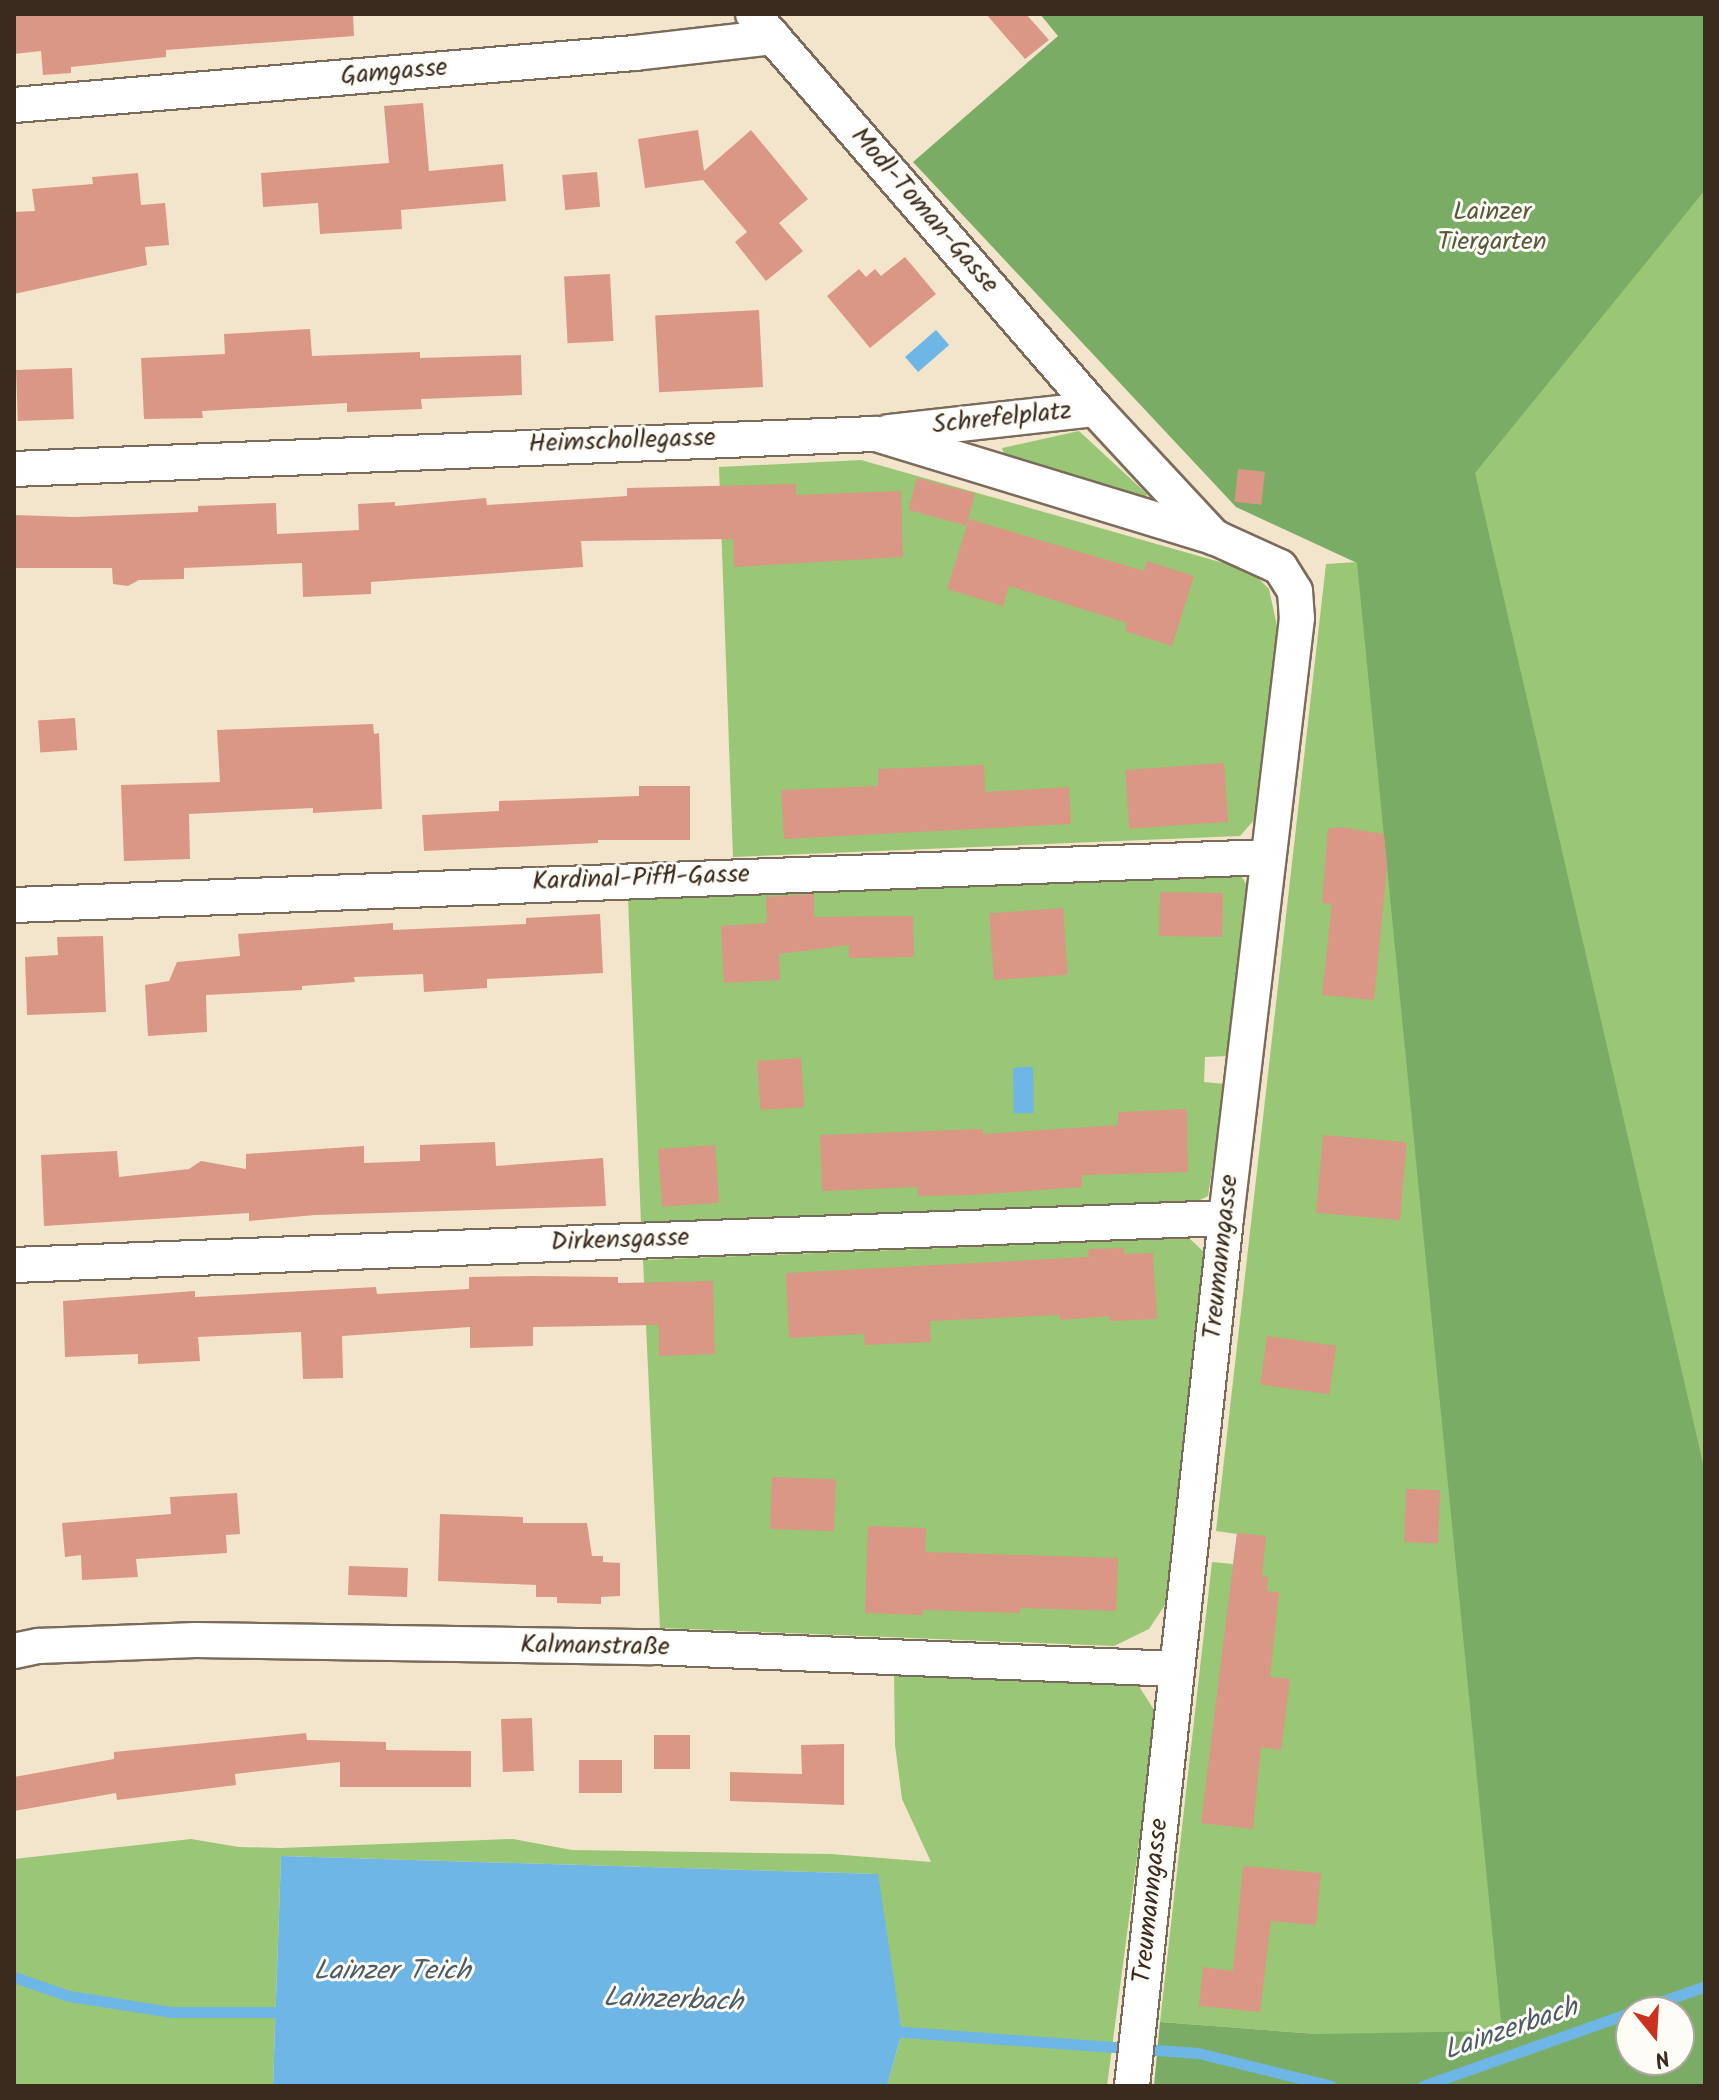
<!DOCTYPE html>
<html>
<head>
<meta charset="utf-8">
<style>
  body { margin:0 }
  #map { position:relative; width:1719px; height:2100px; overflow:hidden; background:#f3e5cc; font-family:Kalam,sans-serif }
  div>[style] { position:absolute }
  .green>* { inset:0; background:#99c775 }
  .forest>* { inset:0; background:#7aac66 }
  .water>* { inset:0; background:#6eb6e5; transform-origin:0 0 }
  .stream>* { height:11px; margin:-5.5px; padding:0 5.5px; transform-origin:5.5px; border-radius:5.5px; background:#6eb6e5 }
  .building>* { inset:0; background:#da9785; transform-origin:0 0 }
  .roads { filter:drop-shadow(2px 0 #7b6b5b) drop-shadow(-2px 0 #7b6b5b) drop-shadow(0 2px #7b6b5b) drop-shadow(0 -2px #7b6b5b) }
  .street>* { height:34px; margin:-17px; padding:0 17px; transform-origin:17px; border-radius:17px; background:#fff }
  span { translate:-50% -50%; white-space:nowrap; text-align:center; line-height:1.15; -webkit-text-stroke:6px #fdfcf7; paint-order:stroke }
  .street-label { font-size:26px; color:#3b2a1e }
  .park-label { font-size:26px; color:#575938 }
  .water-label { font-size:28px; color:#4d5b64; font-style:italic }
  .frame { position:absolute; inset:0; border:16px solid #3b2a1e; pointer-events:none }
  .north { position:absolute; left:1615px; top:1996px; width:80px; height:80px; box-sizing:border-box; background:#fdfcf7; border:2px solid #afa8a0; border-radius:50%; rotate:162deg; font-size:22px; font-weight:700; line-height:32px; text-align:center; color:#3b2a1e }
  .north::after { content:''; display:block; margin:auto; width:28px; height:36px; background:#c8321e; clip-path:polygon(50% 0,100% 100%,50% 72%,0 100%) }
</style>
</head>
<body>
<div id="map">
  <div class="green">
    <i style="clip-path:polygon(evenodd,1705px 14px,1705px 2086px,1317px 2034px,1160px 2022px,1212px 1562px,1233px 1564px,1237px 1534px,1216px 1531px,1326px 564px,1357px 562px,1705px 14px,1631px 2012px,1679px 2012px,1679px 2060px,1631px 2060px,1631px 2012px)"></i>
    <i style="clip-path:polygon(1079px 431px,1147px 494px,1145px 500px,1004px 454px,1002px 448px)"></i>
    <i style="clip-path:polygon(861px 460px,1241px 568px,1255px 575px,1269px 589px,1277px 626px,1255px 819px,1240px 836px,733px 857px,719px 467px)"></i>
    <i style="clip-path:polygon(1233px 872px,1241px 875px,1248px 888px,1228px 1056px,1205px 1057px,1204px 1082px,1225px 1084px,1208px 1196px,1198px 1201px,641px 1224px,628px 898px)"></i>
    <i style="clip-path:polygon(1189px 1238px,1206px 1254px,1165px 1605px,1149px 1629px,1114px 1646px,660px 1628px,643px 1260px)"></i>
    <i style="clip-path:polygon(894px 1673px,1135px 1680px,1156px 1713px,1107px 2086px,887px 2086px,902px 2032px,877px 1874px,281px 1856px,273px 2086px,14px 2086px,14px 1859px,191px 1839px,239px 1847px,281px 1848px,513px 1839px,572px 1850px,831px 1854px,931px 1862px,902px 1799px,895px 1745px)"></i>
  </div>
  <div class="forest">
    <i style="clip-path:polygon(evenodd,1040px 14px,1705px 14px,1705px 190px,1475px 473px,1705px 1472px,1705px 2086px,1154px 2086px,1160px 2022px,1317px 2034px,1502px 2031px,1357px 563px,1236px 507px,913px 162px,1058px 36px,1040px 14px,1631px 2012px,1679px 2012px,1679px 2060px,1631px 2060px,1631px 2012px)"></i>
  </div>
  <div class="water">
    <i style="left:936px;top:330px;width:20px;height:41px;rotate:49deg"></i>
    <i style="left:1033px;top:1067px;width:46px;height:20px;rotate:89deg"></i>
    <i style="clip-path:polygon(281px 1856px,878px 1874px,902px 2032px,887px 2086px,273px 2086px)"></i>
  </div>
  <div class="stream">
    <i style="left:14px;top:1977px;width:58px;rotate:19.1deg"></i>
    <i style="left:69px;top:1996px;width:103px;rotate:8.9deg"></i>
    <i style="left:171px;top:2012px;width:118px"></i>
    <i style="left:890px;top:2031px;width:309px;rotate:4.1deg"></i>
    <i style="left:1198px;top:2053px;width:137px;rotate:13.9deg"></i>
    <i style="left:1423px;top:2086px;width:299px;rotate:-19.5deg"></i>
  </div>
  <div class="building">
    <i style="clip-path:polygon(14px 14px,353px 14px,354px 36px,166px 50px,166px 57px,71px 67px,71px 73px,43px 75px,41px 51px,14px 54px)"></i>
    <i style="clip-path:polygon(986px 14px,1026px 14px,1049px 40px,1025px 59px)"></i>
    <i style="clip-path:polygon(423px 103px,429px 171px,503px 164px,506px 201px,401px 210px,402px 229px,320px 234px,318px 203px,263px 207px,261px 173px,389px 163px,384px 106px)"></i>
    <i style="clip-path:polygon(698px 130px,704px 171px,751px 130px,808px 199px,779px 223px,803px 251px,766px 281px,735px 242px,747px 232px,703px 180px,645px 188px,638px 139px)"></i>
    <i style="left:597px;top:172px;width:35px;height:35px;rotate:85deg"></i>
    <i style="clip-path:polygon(138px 173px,141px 205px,165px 203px,169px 245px,145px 247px,147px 265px,14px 294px,14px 212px,35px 211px,32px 189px,93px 184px,92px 177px)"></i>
    <i style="clip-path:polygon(905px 257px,936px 294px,870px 348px,827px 296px,859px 269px,866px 277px,875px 269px,881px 276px)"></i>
    <i style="left:610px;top:274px;width:67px;height:46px;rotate:87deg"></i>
    <i style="left:759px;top:310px;width:77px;height:104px;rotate:87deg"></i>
    <i style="clip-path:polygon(310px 329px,312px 356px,420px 352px,420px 358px,521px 355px,522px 395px,421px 399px,422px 409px,347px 412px,347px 403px,202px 411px,203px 418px,144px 419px,141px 358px,225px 354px,224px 334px)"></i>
    <i style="left:72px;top:368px;width:51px;height:56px;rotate:88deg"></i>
    <i style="left:1238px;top:469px;width:27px;height:33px;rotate:6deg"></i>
    <i style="left:917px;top:478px;width:60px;height:33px;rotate:15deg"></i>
    <i style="clip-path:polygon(796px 484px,796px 495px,901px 491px,903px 557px,734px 567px,733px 539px,581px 541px,583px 567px,371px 582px,371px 594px,303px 597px,302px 563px,184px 568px,184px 579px,139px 580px,128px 586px,113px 584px,112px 568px,14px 568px,14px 515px,75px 517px,198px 512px,198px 506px,276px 503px,277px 534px,359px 530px,358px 504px,395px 502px,395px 506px,486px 498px,487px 505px,627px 496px,627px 488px)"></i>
    <i style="clip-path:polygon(969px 519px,1144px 571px,1147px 561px,1194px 576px,1172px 646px,1125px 631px,1127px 623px,1009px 586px,1003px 606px,947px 589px)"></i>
    <i style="left:75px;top:718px;width:32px;height:37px;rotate:86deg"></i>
    <i style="clip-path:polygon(373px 724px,374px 734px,379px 733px,382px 809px,313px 813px,313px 808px,189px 814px,190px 859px,124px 861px,121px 785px,220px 782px,217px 730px)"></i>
    <i style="left:1224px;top:763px;width:59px;height:99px;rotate:86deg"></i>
    <i style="clip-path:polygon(984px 765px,985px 792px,1069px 787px,1071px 824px,784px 839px,781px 790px,878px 786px,878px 769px)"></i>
    <i style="clip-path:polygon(639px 786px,690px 786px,690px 840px,598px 840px,598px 843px,424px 851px,422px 815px,499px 811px,499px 801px,639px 796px)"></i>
    <i style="clip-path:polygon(1340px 827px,1384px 834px,1387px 868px,1374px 1000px,1322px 995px,1332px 904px,1322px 903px,1328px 829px)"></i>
    <i style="left:1160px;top:892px;width:63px;height:44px;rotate:1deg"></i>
    <i style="clip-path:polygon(814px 894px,814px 917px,913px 916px,914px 957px,849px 958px,849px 945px,779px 954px,780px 980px,724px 983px,721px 926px,767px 923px,766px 897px)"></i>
    <i style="left:1063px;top:908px;width:67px;height:74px;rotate:86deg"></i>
    <i style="clip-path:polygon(600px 914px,603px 973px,487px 979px,487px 988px,424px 992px,423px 974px,354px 977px,355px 982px,302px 986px,302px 990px,206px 995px,207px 1032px,148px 1036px,145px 985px,169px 981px,177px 962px,240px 956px,238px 934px,393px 923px,393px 930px,526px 924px,526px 918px)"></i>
    <i style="clip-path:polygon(103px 936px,106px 1012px,27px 1015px,25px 957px,58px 955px,57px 937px)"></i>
    <i style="left:801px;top:1058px;width:49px;height:44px;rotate:86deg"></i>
    <i style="clip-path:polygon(1187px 1109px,1188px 1172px,1082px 1175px,1082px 1187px,972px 1195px,918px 1196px,918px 1187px,822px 1191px,820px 1135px,983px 1129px,983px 1134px,1118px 1125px,1118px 1112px)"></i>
    <i style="left:1323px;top:1135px;width:84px;height:78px;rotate:5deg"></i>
    <i style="clip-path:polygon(495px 1142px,496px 1166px,603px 1158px,606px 1206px,315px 1215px,249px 1221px,249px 1213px,44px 1226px,41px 1155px,117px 1151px,119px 1177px,189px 1169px,201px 1161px,246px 1169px,246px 1154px,364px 1146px,364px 1163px,420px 1161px,420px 1145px)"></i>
    <i style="left:715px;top:1145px;width:58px;height:57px;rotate:86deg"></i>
    <i style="clip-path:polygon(1124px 1248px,1124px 1254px,1153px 1253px,1157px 1319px,1110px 1321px,1109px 1316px,1060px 1320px,1060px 1315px,930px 1321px,931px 1342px,865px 1345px,864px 1334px,789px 1338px,786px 1273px,1089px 1257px,1088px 1249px)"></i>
    <i style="clip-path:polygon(532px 1276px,618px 1277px,618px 1283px,713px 1281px,715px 1354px,659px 1356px,659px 1325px,533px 1327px,533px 1346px,470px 1348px,470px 1327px,342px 1336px,343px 1378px,303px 1379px,301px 1332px,198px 1337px,200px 1361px,138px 1364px,138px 1354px,65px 1357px,63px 1301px,195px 1291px,195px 1297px,376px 1287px,377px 1294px,469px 1289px,469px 1277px)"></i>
    <i style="left:1267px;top:1336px;width:70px;height:49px;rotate:8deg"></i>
    <i style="left:772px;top:1477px;width:64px;height:52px;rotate:2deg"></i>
    <i style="left:1406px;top:1489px;width:34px;height:53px;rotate:2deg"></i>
    <i style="clip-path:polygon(237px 1493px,240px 1534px,226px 1535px,227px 1553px,136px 1559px,138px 1577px,82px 1580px,81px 1555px,65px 1557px,62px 1523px,171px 1514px,170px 1497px)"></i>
    <i style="clip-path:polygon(440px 1514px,523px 1517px,523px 1523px,587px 1523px,592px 1556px,603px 1556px,603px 1562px,620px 1563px,620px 1596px,601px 1597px,601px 1604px,557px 1603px,557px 1597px,536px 1597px,536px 1585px,438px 1581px)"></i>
    <i style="clip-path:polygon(868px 1526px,926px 1528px,925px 1552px,1118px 1558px,1116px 1611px,1020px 1608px,1020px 1613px,923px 1610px,923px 1615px,865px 1613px)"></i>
    <i style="clip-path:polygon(1237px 1533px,1266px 1536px,1262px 1576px,1268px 1577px,1267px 1591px,1279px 1592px,1270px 1677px,1290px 1679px,1281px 1750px,1261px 1747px,1253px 1829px,1201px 1823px)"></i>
    <i style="left:349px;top:1566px;width:59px;height:29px;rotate:2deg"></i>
    <i style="left:532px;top:1718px;width:53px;height:31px;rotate:88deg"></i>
    <i style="clip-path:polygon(306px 1733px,307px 1740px,386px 1742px,386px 1750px,471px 1751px,471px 1787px,340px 1787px,340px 1762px,235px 1774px,236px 1785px,117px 1800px,116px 1793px,14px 1811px,14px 1777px,114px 1759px,114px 1752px)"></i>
    <i style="left:654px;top:1735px;width:36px;height:34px"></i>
    <i style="clip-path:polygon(844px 1744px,844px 1805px,730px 1801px,730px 1772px,802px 1774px,801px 1745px)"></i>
    <i style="left:579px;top:1760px;width:43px;height:33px"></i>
    <i style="clip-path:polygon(1243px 1866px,1321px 1873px,1316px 1925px,1271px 1921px,1260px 2012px,1199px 2006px,1203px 1967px,1233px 1971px)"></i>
  </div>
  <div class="roads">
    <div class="street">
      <i style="left:753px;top:14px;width:522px;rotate:49.11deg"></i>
      <i style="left:1095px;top:409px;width:176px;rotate:47.1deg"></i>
      <i style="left:14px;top:105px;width:623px;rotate:-4.79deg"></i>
      <i style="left:635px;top:53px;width:139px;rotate:-6.6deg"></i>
      <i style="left:889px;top:432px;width:207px;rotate:-6.4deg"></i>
      <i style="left:14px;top:469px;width:863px;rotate:-2.33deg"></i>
      <i style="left:876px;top:434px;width:356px;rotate:17deg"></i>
      <i style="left:1216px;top:538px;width:70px;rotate:24.4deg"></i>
      <i style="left:1280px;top:567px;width:28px;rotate:58deg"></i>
      <i style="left:1295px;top:591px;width:27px;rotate:86deg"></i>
      <i style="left:1297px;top:618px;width:604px;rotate:96.75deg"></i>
      <i style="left:1226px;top:1218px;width:873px;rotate:96.18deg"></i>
      <i style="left:14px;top:905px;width:1255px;rotate:-2.19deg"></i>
      <i style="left:14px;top:1265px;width:1213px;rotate:-2.22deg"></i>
      <i style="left:14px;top:1651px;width:25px;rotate:-12deg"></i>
      <i style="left:38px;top:1646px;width:158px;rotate:-2.2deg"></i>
      <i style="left:196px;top:1640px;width:455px;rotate:0.9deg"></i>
      <i style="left:651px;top:1647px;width:525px;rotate:2.4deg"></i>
    </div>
  </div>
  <div class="street-label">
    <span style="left:394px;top:73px;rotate:-5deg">Gamgasse</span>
    <span style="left:924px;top:211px;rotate:49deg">Modl-Toman-Gasse</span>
    <span style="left:1002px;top:419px;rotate:-6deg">Schrefelplatz</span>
    <span style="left:622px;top:442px;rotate:-2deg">Heimschollegasse</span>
    <span style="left:641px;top:879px;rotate:-2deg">Kardinal-Piffl-Gasse</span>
    <span style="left:620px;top:1241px;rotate:-2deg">Dirkensgasse</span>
    <span style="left:1222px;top:1257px;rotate:-84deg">Treumanngasse</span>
    <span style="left:595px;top:1647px;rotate:1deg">Kalmanstraße</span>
    <span style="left:1152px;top:1901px;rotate:-84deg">Treumanngasse</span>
  </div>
  <div class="park-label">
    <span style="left:1492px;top:228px">Lainzer<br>Tiergarten</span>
  </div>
  <div class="water-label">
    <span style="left:392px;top:1972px">Lainzer Teich</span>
    <span style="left:673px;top:2001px;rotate:2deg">Lainzerbach</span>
    <span style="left:1511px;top:2030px;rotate:-19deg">Lainzerbach</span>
  </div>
  <div class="frame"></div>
  <div class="north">N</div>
</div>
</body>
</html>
